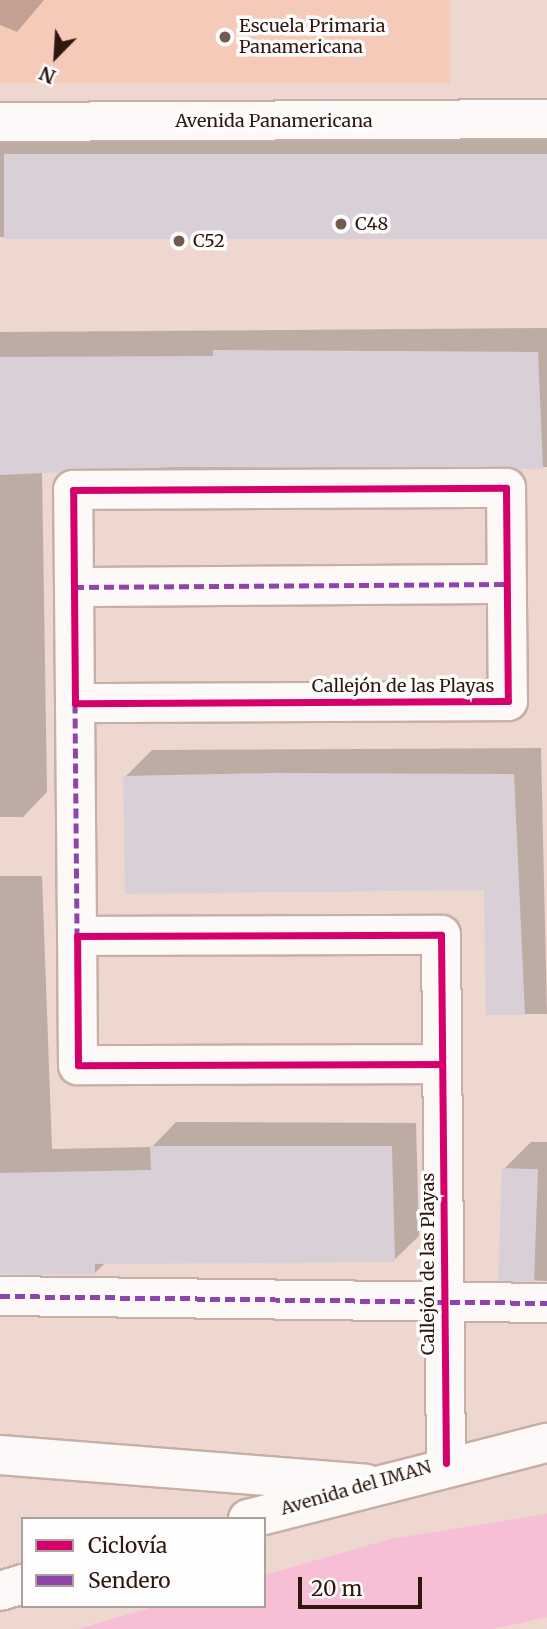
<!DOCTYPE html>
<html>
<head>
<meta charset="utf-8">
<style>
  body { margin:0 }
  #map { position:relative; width:547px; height:1629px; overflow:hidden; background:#edd7ce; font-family:Merriweather,serif }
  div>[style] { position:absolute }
  .built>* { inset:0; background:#f5cab9; transform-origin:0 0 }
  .green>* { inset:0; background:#f6bfd6 }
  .shadow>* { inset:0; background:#0003; transform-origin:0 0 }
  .building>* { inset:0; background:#d9d0d7; transform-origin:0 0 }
  .roads { filter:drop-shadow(2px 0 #c5afa6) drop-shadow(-2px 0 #c5afa6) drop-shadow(0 2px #c5afa6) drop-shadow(0 -2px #c5afa6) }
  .minor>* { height:38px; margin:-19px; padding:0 19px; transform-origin:19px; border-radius:19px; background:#fcf9f8 }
  .tertiary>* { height:38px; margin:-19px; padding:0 19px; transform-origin:19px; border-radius:19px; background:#fcf9f8 }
  .primary>* { height:38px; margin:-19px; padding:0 19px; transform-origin:19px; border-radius:19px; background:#fcf9f8 }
  .quiet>* { height:5px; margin-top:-2.5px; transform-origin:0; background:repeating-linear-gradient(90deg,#8e44ad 0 10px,transparent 0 15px) }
  .cycleway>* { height:7px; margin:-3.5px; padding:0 3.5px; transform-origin:3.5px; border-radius:3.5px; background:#d6006c }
  .dots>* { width:19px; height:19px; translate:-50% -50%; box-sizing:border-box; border:4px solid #fdfdfd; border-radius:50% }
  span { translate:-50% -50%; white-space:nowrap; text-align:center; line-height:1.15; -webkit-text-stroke:7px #fdfdfd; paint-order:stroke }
  .poi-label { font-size:18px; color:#2f170d }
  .left { translate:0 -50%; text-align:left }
  .street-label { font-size:18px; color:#2f170d }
  .legend { position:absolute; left:21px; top:1517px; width:245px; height:91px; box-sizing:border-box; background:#fdfdfd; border:2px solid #aba19d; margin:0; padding:9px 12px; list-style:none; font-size:21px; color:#2f170d }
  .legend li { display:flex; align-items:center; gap:14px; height:35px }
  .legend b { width:35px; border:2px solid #aba19d }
  .north { position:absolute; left:21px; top:21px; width:70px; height:70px; -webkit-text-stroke:5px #fdfdfd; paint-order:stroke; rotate:204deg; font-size:19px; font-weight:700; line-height:28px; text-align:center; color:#2f170d }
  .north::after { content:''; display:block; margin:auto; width:24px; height:32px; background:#2f170d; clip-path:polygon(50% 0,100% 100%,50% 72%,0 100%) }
  .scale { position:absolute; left:298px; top:1577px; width:124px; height:32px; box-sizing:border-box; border:4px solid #2f170d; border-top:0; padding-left:9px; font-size:21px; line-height:24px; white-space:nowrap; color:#2f170d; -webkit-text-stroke:5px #fdfdfd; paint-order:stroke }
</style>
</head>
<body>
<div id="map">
  <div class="built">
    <i style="left:0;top:0;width:450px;height:83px"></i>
  </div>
  <div class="green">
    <i style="clip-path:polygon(547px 1514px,547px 1617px,493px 1629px,78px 1629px,157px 1606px,264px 1606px,264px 1575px,390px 1539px)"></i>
  </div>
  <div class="shadow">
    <i style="clip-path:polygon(0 0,44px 0,17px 32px,0 25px)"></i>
    <i style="left:547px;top:138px;width:99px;height:547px;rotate:90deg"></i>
    <i style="clip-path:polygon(547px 328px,547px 467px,42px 470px,47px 792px,23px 817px,0 817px,0 332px)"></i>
    <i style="clip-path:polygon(541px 748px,547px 1014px,488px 1014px,486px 889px,125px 777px,152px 750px)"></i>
    <i style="clip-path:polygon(0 876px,42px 876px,52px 1149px,152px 1147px,176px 1122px,416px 1123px,419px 1236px,394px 1260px,106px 1262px,94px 1274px,0 1274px)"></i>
    <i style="clip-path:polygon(531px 1142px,547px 1142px,547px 1281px,505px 1279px,504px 1169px)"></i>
  </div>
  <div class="building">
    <i style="left:547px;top:154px;width:85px;height:543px;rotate:90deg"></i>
    <i style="clip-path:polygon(213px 350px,538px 352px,543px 469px,175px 467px,0 475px,0 357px,213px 356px)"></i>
    <i style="clip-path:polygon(273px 773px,514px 774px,525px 1015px,486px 1015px,484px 890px,125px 894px,123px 776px)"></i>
    <i style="clip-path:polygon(150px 1146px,392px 1146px,395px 1262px,95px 1264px,95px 1275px,0 1274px,0 1173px,151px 1170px)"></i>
    <i style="left:502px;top:1168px;width:36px;height:113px;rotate:2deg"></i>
  </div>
  <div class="roads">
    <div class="minor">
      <i style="left:506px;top:488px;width:213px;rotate:89.5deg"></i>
      <i style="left:508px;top:701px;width:433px;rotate:179.7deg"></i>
      <i style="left:75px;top:703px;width:213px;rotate:-90.5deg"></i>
      <i style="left:73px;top:490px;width:433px;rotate:-0.3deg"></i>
      <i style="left:74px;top:587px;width:433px;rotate:-0.4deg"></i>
      <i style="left:75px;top:703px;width:233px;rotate:89.5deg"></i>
      <i style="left:442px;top:1064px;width:364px;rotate:179.8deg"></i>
      <i style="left:78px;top:1065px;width:129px;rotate:-90.4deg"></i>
      <i style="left:77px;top:936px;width:364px;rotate:-0.2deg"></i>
      <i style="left:441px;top:935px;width:528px;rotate:89.46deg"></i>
      <i style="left:0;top:1296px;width:547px;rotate:0.73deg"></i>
    </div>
    <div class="tertiary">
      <i style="left:0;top:122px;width:547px;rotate:-0.31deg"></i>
    </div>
    <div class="primary">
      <i style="left:0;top:1455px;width:367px;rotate:4.5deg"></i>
      <i style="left:248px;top:1519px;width:309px;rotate:-14.3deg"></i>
      <i style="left:0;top:1591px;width:24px;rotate:-17deg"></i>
    </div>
  </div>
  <div class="quiet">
    <i style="left:74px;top:587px;width:433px;rotate:-0.4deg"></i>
    <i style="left:75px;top:703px;width:233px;rotate:89.5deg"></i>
    <i style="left:0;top:1296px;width:547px;rotate:0.73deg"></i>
  </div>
  <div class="cycleway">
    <i style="left:506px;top:488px;width:213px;rotate:89.5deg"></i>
    <i style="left:508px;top:701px;width:433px;rotate:179.7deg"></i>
    <i style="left:75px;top:703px;width:213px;rotate:-90.5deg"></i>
    <i style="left:73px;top:490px;width:433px;rotate:-0.3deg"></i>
    <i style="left:442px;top:1064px;width:364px;rotate:179.8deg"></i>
    <i style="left:78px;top:1065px;width:129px;rotate:-90.4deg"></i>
    <i style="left:77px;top:936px;width:364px;rotate:-0.2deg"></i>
    <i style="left:441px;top:935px;width:528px;rotate:89.46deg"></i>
  </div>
  <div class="dots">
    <i style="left:225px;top:37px;background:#725a51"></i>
    <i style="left:341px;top:224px;background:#725a51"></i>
    <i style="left:179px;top:241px;background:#725a51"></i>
  </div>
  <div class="poi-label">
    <span class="left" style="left:239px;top:37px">Escuela Primaria<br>Panamericana</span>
    <span class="left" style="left:355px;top:224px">C48</span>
    <span class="left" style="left:193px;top:241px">C52</span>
  </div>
  <div class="street-label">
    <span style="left:274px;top:121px">Avenida Panamericana</span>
    <span style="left:403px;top:686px">Callejón de las Playas</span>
    <span style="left:428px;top:1264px;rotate:-90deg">Callejón de las Playas</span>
    <span style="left:356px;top:1488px;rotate:-16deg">Avenida del IMAN</span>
  </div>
  <ul class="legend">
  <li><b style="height:9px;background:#d6006c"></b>Ciclovía</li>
  <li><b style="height:9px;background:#8e44ad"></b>Sendero</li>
  </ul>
  <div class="north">N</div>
  <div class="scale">20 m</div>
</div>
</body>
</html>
